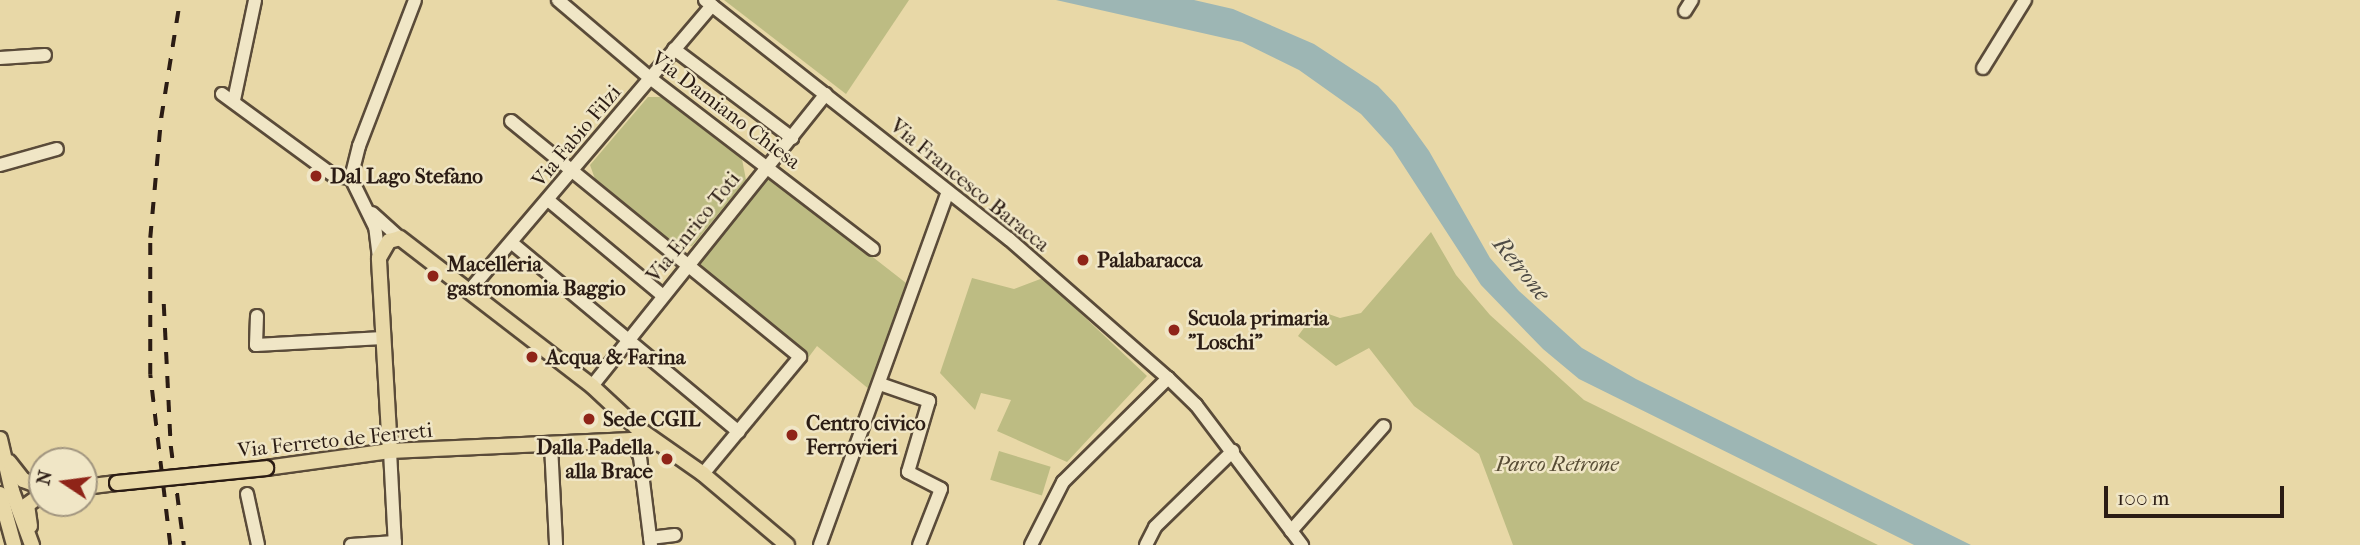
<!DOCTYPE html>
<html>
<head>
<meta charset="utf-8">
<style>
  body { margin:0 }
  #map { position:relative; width:2360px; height:545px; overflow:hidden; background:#e8d8a7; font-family:"IM FELL French Canon",serif }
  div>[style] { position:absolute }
  .green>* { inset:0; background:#bdbc83; transform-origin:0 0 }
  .water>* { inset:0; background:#9db6b4 }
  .roads { filter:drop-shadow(2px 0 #5a4b39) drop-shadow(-2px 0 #5a4b39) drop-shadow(0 2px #5a4b39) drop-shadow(0 -2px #5a4b39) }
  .minor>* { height:12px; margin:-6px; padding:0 6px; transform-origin:6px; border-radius:6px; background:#f0e6c6 }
  .major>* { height:14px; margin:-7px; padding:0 7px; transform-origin:7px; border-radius:7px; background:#e8d8a7 }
  .rail>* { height:3.5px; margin-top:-1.75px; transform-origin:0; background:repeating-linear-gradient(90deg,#2b1c14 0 12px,transparent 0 24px) }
  .bridges { filter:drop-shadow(2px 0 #2b1c14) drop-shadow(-2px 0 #2b1c14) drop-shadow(0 2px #2b1c14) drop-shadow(0 -2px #2b1c14) }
  .major-bridge>* { height:14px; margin:-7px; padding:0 7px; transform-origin:7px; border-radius:7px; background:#e8d8a7 }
  .dots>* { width:19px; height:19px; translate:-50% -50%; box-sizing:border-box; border:4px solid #f0e6c6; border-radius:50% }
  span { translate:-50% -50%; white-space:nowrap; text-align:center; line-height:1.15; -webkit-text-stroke:5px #f0e6c6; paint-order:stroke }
  .street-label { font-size:21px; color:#2b1c14 }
  .poi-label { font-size:21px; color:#2b1c14; font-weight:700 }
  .left { translate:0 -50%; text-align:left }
  .right { translate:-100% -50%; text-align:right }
  .park-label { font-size:21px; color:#574c35; font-style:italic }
  .water-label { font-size:23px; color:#4d4a44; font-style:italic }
  .north { position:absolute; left:28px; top:447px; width:70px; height:70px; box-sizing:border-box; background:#f0e6c6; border:2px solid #a1957f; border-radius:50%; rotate:283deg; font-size:19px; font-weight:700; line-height:28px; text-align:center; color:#2b1c14 }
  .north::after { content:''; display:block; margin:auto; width:24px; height:32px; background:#8f2418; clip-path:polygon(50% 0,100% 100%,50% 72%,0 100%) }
  .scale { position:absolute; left:2104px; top:486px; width:180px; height:32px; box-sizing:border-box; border:4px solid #2b1c14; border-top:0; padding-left:9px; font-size:21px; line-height:24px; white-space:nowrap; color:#2b1c14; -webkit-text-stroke:5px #f0e6c6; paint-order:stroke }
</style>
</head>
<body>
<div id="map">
  <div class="green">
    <i style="clip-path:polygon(724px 0,909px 0,846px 94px)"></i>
    <i style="clip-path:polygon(648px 97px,661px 97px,742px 159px,746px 180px,692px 246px,678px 247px,595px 179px,590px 165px)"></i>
    <i style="clip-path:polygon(769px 176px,906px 283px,870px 390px,817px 346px,808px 358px,693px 266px)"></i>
    <i style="clip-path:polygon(1431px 232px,1456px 275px,1490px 315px,1584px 400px,1878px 545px,1513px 545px,1479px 454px,1414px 406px,1369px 348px,1336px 366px,1298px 336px,1317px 310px,1340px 318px,1361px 313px)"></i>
    <i style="clip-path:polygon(972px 278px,1014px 289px,1043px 278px,1147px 376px,1067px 462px,997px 431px,1011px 400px,981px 393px,975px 410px,940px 373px)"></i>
    <i style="left:999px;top:451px;width:54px;height:30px;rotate:17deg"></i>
  </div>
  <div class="water">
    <i style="clip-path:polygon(1056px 0,1194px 0,1233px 9px,1314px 44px,1378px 86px,1396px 105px,1429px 151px,1490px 258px,1519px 291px,1582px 348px,1636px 379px,1971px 545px,1914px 545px,1579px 379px,1543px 349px,1481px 285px,1392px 148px,1361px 114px,1299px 70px,1242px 42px)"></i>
  </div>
  <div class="roads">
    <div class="minor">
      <i style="left:558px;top:0;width:121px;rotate:40.3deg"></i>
      <i style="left:650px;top:78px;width:281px;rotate:37.5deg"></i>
      <i style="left:705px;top:0;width:387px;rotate:38.2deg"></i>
      <i style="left:1009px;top:239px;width:211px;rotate:41.2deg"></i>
      <i style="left:1168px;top:378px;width:39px;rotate:44deg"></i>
      <i style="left:1196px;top:405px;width:176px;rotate:52.9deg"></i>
      <i style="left:1685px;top:11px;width:13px;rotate:-58deg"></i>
      <i style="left:674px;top:49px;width:148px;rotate:37deg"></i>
      <i style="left:0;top:58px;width:45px;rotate:-3.8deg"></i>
      <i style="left:1983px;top:68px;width:80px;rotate:-58.3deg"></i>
      <i style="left:222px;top:94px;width:139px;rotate:36.2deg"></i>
      <i style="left:334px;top:176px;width:17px;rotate:7deg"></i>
      <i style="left:234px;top:100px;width:102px;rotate:-78.1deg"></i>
      <i style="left:511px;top:121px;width:373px;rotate:39.2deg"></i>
      <i style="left:800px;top:357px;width:152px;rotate:129.7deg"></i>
      <i style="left:0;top:165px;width:59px;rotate:-15.7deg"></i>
      <i style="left:548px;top:200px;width:148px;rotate:39.8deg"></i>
      <i style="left:372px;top:213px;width:38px;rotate:42deg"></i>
      <i style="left:512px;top:243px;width:295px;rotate:39.8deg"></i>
      <i style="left:379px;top:258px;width:31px;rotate:-97deg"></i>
      <i style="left:375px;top:227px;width:55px;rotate:-116.1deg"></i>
      <i style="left:351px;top:178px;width:33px;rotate:-76deg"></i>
      <i style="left:359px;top:146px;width:156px;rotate:-69deg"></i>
      <i style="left:469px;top:291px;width:375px;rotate:-49.6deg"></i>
      <i style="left:257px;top:316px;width:29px;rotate:92deg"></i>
      <i style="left:256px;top:345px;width:127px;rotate:-3.2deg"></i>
      <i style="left:880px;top:384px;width:52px;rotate:19.1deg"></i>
      <i style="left:929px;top:401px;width:74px;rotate:106.5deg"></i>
      <i style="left:908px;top:472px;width:37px;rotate:27deg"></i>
      <i style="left:941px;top:489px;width:60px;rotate:111.4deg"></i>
      <i style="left:592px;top:386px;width:374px;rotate:-51.3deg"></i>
      <i style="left:632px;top:440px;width:19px;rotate:65deg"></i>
      <i style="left:640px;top:457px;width:89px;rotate:82.9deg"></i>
      <i style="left:551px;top:445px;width:100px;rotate:87.1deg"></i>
      <i style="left:390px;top:451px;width:94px;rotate:87deg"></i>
      <i style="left:247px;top:494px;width:52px;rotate:77.8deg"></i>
      <i style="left:1291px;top:531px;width:140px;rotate:-48.5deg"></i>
      <i style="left:650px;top:538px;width:25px;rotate:-7deg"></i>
      <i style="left:351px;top:545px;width:44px;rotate:-3.9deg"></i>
      <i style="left:820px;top:545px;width:373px;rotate:-70.1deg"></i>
      <i style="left:1031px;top:545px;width:71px;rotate:-63.1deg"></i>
      <i style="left:1063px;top:482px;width:148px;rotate:-44.7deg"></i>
      <i style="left:1146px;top:545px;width:20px;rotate:-63deg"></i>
      <i style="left:1155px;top:527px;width:109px;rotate:-44.3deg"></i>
    </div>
    <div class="major">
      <i style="left:0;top:439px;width:53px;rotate:77deg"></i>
      <i style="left:12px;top:491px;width:58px;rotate:69.7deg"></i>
      <i style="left:390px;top:451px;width:193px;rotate:-93.3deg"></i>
      <i style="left:379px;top:258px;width:20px;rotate:-60deg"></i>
      <i style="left:389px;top:241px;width:11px;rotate:-15deg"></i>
      <i style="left:400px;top:238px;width:242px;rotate:37.6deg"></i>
      <i style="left:592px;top:386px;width:60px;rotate:43deg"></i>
      <i style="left:636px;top:427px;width:82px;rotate:35deg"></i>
      <i style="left:703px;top:474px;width:110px;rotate:40.2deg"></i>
      <i style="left:9px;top:462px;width:23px;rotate:52deg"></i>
      <i style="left:23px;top:480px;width:20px;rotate:20deg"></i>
      <i style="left:266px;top:468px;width:125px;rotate:-7.8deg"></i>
      <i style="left:390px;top:451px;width:242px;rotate:-2.6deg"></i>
      <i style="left:632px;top:440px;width:24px;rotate:9deg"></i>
      <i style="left:84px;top:487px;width:33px;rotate:-7deg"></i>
      <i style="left:0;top:494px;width:53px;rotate:74.6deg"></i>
      <i style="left:30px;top:526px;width:21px;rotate:-98deg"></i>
      <i style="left:27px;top:505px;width:19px;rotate:-36deg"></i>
    </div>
  </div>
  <div class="rail">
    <i style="left:164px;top:304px;width:142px;rotate:87.2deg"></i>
    <i style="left:171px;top:446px;width:100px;rotate:82.5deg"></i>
    <i style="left:170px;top:545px;width:171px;rotate:-96.7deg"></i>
    <i style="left:150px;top:375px;width:137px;rotate:-90deg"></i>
    <i style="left:150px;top:238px;width:121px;rotate:-84.8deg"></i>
    <i style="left:161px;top:118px;width:120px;rotate:-80.9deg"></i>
  </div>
  <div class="bridges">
    <div class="major-bridge">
      <i style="left:117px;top:483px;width:150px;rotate:-5.7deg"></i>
    </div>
  </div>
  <div class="dots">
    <i style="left:316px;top:176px;background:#8f2418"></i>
    <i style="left:1083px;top:260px;background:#8f2418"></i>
    <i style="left:433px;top:276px;background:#8f2418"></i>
    <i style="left:1174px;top:330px;background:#8f2418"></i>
    <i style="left:532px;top:357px;background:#8f2418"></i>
    <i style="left:589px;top:419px;background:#8f2418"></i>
    <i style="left:792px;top:435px;background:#8f2418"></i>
    <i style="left:667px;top:459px;background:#8f2418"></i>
  </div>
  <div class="street-label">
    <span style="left:726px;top:110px;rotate:37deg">Via Damiano Chiesa</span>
    <span style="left:576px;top:136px;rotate:-50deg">Via Fabio Filzi</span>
    <span style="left:970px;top:185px;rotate:39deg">Via Francesco Baracca</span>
    <span style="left:693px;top:227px;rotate:-51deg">Via Enrico Toti</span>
    <span style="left:335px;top:440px;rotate:-6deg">Via Ferreto de Ferreti</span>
  </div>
  <div class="poi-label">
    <span class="left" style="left:330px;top:176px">Dal Lago Stefano</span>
    <span class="left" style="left:1097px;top:260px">Palabaracca</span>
    <span class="left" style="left:447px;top:276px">Macelleria<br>gastronomia Baggio</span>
    <span class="left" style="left:1188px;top:330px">Scuola primaria<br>"Loschi"</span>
    <span class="left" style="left:546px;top:357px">Acqua &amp; Farina</span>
    <span class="left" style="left:603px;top:419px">Sede CGIL</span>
    <span class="left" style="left:806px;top:435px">Centro civico<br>Ferrovieri</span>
    <span class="right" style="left:653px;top:459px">Dalla Padella<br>alla Brace</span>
  </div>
  <div class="park-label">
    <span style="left:1557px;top:464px">Parco Retrone</span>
  </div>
  <div class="water-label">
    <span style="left:1521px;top:269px;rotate:51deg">Retrone</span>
  </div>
  <div class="north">N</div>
  <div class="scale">100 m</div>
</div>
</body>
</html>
